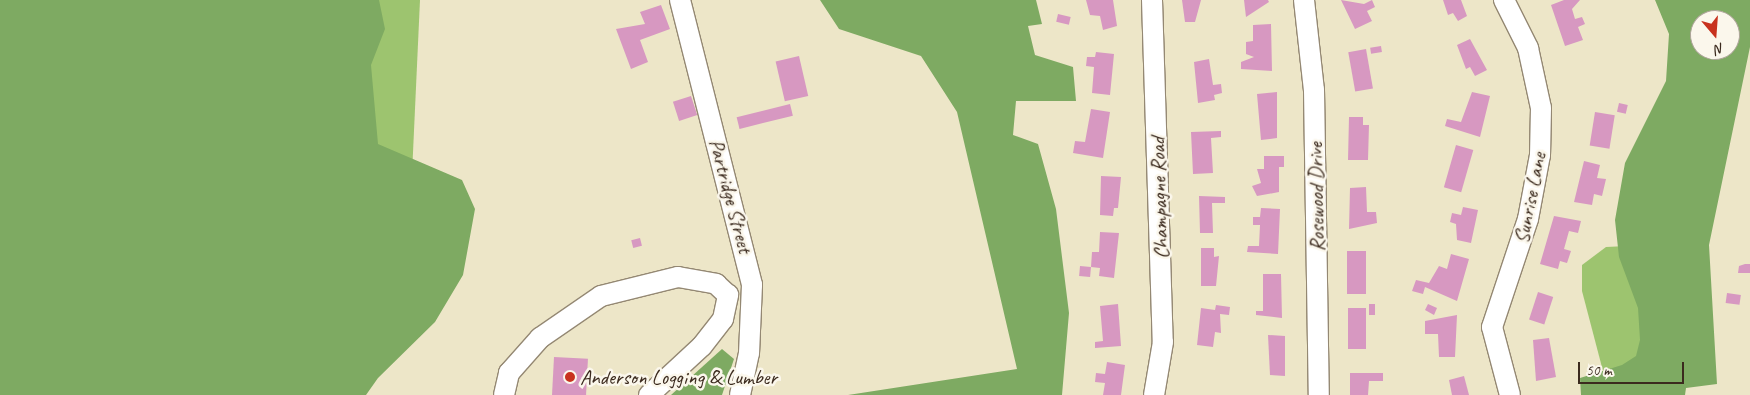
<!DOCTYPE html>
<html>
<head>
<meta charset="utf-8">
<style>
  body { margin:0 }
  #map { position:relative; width:1750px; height:395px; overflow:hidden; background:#ede6c8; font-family:Caveat,sans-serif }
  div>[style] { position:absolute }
  .green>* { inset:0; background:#9dc46f }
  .forest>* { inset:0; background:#7eaa62 }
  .building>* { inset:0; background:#d798c1; transform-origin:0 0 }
  .roads { filter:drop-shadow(1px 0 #948873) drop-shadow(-1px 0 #948873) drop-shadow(0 1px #948873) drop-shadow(0 -1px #948873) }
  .minor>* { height:20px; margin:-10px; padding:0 10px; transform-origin:10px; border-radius:10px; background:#fff }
  .dots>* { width:14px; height:14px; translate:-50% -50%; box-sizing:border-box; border:2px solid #fbf7ec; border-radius:50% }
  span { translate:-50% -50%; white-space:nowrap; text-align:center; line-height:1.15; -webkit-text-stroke:5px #fbf7ec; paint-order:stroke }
  .street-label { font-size:21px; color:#3b2a1e }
  .poi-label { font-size:21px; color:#3b2a1e }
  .left { translate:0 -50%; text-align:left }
  .north { position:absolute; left:1690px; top:10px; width:50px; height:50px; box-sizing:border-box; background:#fbf7ec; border:1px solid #aea59a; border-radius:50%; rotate:162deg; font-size:14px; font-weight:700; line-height:20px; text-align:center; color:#3b2a1e }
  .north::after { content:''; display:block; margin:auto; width:18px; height:22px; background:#c8321e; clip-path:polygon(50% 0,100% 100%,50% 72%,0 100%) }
  .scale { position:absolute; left:1578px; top:362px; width:106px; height:22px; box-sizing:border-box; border:2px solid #3b2a1e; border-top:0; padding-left:6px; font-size:15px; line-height:18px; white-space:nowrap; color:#3b2a1e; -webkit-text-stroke:4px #fbf7ec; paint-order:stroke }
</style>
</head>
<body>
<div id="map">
  <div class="green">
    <i style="clip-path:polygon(231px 0,420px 0,411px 196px)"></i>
    <i style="clip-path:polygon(1627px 246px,1655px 348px,1609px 394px,1582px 291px,1582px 265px,1606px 247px)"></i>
  </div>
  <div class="forest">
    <i style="clip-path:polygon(0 0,379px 0,385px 29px,371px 65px,378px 144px,462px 180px,475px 209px,463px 275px,435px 322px,378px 378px,366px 395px,0 395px)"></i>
    <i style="clip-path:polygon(820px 0,1036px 0,1042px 24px,1028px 26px,1035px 55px,1073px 67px,1076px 101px,1016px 101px,1013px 135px,1038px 144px,1056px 209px,1069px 313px,1062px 395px,848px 395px,1017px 369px,957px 112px,921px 56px,839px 29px)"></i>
    <i style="clip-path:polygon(evenodd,1655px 0,1750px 0,1750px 47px,1709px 245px,1717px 384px,1686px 388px,1685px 395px,1581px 395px,1580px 378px,1622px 365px,1636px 356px,1640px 340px,1638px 308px,1619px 257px,1615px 220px,1625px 163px,1666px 81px,1669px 34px,1655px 0,1700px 20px,1730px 20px,1730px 50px,1700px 50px,1700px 20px)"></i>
    <i style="clip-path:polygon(722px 349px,734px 359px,722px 395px,671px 395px)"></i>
  </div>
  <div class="building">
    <i style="clip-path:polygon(1086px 0,1113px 0,1117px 26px,1103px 30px,1100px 16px,1090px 15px)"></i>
    <i style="clip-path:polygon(1182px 0,1201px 0,1195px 22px,1185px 22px)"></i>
    <i style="clip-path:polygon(1244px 0,1268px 0,1269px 2px,1246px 17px)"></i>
    <i style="clip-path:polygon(1341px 0,1364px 4px,1372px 0,1375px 7px,1367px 11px,1372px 21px,1355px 29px)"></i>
    <i style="clip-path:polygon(1443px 0,1461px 0,1467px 16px,1458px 21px,1453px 13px,1448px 15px)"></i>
    <i style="clip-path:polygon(1564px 0,1580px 0,1572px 9px,1575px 19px,1582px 17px,1585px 24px,1578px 27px,1583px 40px,1565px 46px,1551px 5px)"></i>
    <i style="clip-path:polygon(661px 5px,670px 29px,640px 40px,648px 62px,631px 69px,616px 29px,645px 24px,640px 12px)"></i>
    <i style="left:1058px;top:14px;width:13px;height:8px;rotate:13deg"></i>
    <i style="clip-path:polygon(1271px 24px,1272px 71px,1241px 69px,1241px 62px,1254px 57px,1246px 54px,1246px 42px,1253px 41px,1253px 25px)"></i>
    <i style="clip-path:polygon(1470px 39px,1487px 70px,1475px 76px,1470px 67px,1466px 69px,1457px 45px)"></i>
    <i style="left:1381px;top:46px;width:6px;height:11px;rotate:81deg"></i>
    <i style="left:1366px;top:49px;width:40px;height:18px;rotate:80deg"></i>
    <i style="clip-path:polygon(1096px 52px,1114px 54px,1110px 95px,1092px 93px,1094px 67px,1086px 66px,1087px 57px,1095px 57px)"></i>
    <i style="left:799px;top:56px;width:41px;height:24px;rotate:77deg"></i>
    <i style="clip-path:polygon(1209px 59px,1213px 85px,1221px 84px,1222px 93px,1214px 95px,1215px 100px,1198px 103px,1194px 62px)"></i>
    <i style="clip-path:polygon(1277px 92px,1277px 138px,1261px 140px,1257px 94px)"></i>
    <i style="clip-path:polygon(1472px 92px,1490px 96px,1480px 137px,1445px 126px,1447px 119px,1461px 122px)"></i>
    <i style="left:691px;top:96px;width:20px;height:19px;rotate:72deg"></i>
    <i style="left:1619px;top:103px;width:9px;height:9px;rotate:13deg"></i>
    <i style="left:790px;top:104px;width:12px;height:55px;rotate:76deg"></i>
    <i style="clip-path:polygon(1091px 109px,1110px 112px,1103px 158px,1073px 153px,1075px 141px,1085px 142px)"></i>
    <i style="left:1595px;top:112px;width:20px;height:34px;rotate:9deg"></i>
    <i style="clip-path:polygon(1349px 117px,1363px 117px,1363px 125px,1369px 125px,1368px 160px,1348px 160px)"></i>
    <i style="clip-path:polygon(1221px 131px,1221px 137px,1211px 138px,1213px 173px,1193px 174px,1191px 132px)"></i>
    <i style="left:1456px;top:145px;width:18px;height:44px;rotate:16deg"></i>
    <i style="clip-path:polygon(1264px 156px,1284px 156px,1284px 167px,1279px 167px,1279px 192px,1257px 196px,1252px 186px,1261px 183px,1257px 169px,1264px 169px)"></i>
    <i style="clip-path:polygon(1584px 161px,1600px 165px,1597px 178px,1606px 179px,1602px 196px,1594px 194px,1592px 205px,1574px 202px)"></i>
    <i style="clip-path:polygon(1101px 176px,1121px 177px,1118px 208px,1114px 208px,1113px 216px,1100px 215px)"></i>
    <i style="clip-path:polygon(1366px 187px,1367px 212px,1376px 212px,1377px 223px,1349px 229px,1350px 188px)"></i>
    <i style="clip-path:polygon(1199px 196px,1225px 197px,1225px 203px,1212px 203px,1213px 233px,1200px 233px)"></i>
    <i style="clip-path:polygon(1463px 207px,1478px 210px,1471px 243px,1457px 240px,1456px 224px,1450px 222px,1452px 213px,1461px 215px)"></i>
    <i style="clip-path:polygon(1261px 208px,1280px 209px,1278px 254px,1247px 252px,1248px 246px,1259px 246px,1260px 225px,1253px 225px,1253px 217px,1260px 217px)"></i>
    <i style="clip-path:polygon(1554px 216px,1581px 221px,1578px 233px,1569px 231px,1564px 249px,1571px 251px,1567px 263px,1560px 261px,1558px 269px,1540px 264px)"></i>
    <i style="clip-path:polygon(1100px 232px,1119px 233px,1114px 278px,1099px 276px,1100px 268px,1091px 267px,1092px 252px,1099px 252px)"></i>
    <i style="left:640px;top:238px;width:8px;height:9px;rotate:76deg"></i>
    <i style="clip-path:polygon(1201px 248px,1214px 248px,1214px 257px,1219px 256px,1216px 286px,1201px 286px)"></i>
    <i style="left:1347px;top:251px;width:19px;height:43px"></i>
    <i style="clip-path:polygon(1451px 254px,1469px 259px,1457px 301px,1425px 287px,1423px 294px,1412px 291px,1416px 280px,1429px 283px,1439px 266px,1447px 269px)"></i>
    <i style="clip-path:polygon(1745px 264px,1750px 264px,1750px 273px,1738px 273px,1739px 266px)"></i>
    <i style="left:1080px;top:266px;width:11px;height:10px;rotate:5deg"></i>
    <i style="clip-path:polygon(1263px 274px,1281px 274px,1282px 318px,1256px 315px,1256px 311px,1263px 311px)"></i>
    <i style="left:1538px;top:292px;width:16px;height:29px;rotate:18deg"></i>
    <i style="left:1727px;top:293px;width:14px;height:10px;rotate:8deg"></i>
    <i style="clip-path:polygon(1118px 304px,1121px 346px,1095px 348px,1095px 342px,1103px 341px,1100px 306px)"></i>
    <i style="left:1369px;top:304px;width:6px;height:11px"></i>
    <i style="clip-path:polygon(1428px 304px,1437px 308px,1434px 315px,1425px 310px)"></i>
    <i style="clip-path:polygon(1216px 305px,1230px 307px,1229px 315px,1220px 314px,1221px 333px,1215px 332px,1213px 347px,1197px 345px,1201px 308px,1215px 310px)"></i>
    <i style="left:1348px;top:308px;width:18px;height:41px"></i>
    <i style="clip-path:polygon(1457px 315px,1455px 357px,1439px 357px,1438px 334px,1425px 334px,1425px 321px)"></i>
    <i style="clip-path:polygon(1268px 335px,1285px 336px,1285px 376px,1270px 375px)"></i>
    <i style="clip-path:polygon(1549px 338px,1556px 377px,1536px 381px,1533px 340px)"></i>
    <i style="left:554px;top:357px;width:34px;height:38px;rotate:3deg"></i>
    <i style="clip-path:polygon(1107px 362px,1125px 365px,1121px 395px,1103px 395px,1105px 383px,1095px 382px,1096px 373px,1105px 374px)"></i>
    <i style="clip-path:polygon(1350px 373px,1383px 373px,1383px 381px,1369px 381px,1368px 395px,1350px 395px)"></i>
    <i style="clip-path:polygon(1464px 376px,1469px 395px,1452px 395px,1449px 380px)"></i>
  </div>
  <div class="roads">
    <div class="minor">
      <i style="left:680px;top:0;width:294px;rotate:75.8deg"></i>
      <i style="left:752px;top:285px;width:68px;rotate:92.5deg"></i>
      <i style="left:749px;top:353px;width:43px;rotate:102.1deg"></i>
      <i style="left:1152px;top:0;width:342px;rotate:88.2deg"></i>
      <i style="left:1163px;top:342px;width:54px;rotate:99.6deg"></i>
      <i style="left:1304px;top:0;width:91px;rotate:83.7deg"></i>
      <i style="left:1314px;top:90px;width:305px;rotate:89.1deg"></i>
      <i style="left:1504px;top:0;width:54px;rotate:63.4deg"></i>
      <i style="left:1528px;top:48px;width:61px;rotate:77.8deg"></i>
      <i style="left:1541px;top:108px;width:47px;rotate:91.2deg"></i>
      <i style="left:1540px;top:155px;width:65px;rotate:100.6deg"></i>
      <i style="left:1528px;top:219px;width:114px;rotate:108.4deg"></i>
      <i style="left:1492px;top:327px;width:70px;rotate:75.2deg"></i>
      <i style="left:504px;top:395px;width:23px;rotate:-77deg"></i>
      <i style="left:509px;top:373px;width:47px;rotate:-48.5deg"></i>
      <i style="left:540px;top:338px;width:74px;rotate:-34.5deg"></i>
      <i style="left:601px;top:296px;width:79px;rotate:-13.9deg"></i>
      <i style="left:678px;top:277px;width:39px;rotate:10deg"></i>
      <i style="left:716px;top:284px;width:16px;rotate:43deg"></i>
      <i style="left:649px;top:395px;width:72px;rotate:-42.8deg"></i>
      <i style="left:702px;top:346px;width:34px;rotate:-52deg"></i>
      <i style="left:723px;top:319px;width:25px;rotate:-78deg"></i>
    </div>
  </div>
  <div class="dots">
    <i style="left:570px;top:377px;background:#c8321e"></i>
  </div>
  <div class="street-label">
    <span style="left:731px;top:196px;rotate:75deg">Partridge Street</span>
    <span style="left:1316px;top:197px;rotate:-91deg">Rosewood Drive</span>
    <span style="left:1159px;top:198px;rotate:-92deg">Champagne Road</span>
    <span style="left:1530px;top:198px;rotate:-79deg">Sunrise Lane</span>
  </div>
  <div class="poi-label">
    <span class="left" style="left:580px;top:377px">Anderson Logging &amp; Lumber</span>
  </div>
  <div class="north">N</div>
  <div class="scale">50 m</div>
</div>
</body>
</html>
